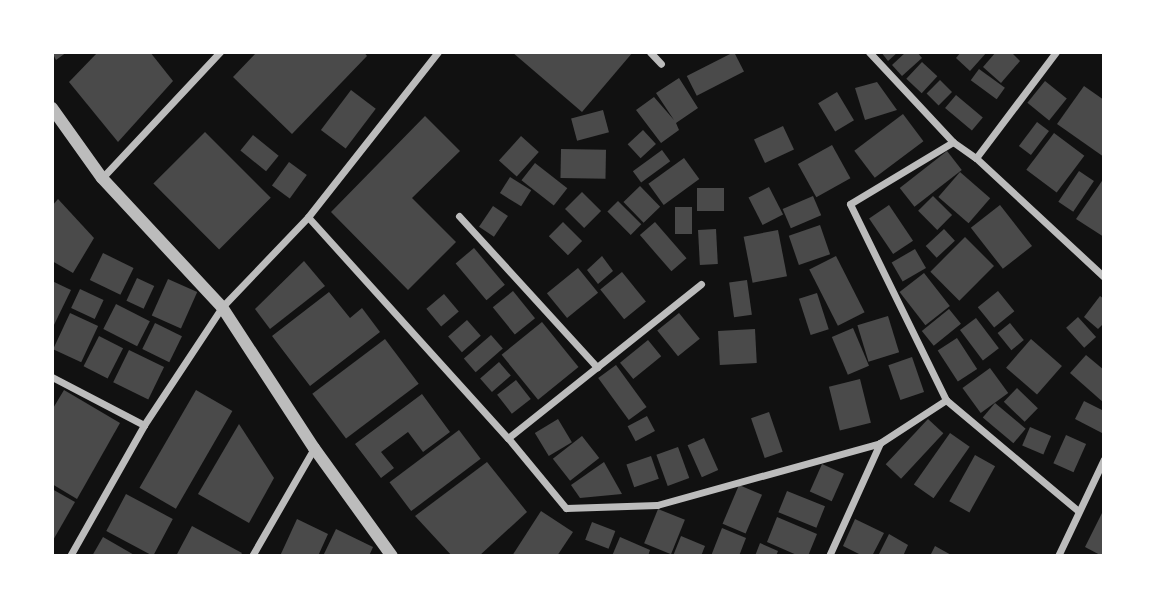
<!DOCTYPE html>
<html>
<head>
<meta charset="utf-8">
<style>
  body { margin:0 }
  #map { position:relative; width:1156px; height:608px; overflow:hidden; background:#111; font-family:Roboto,sans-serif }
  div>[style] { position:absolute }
  .building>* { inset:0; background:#4a4a4a; transform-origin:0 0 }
  .minor>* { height:7px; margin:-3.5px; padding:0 3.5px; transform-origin:3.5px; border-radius:3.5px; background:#bcbcbc }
  .tertiary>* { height:12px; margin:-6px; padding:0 6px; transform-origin:6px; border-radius:6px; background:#bcbcbc }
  span { translate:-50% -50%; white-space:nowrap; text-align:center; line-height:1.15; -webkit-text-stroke:7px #fff; paint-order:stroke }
  .frame { position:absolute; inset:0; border:54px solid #fff; pointer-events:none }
</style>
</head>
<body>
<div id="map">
  <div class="building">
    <i style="clip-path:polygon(52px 52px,67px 52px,56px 60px)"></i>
    <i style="clip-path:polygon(98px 52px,150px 52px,173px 81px,118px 142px,69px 82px)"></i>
    <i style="clip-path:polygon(257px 52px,364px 52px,367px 56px,292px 134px,233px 77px)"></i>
    <i style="clip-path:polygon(512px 52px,633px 52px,582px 112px)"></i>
    <i style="left:734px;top:52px;width:22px;height:53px;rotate:63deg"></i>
    <i style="clip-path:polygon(881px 52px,898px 52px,888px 61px)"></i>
    <i style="clip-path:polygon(906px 52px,917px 52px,922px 58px,902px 76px,892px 65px)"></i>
    <i style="clip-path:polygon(961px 52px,987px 52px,970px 71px,956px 58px)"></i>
    <i style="clip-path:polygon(996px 52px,1011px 52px,1020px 61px,1001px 83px,983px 67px)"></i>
    <i style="left:922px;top:62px;width:21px;height:23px;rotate:43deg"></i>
    <i style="left:979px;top:69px;width:32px;height:14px;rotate:36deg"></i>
    <i style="clip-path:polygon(679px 78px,698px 108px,676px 123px,679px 130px,661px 143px,636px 110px,654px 97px,674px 120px,656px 93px)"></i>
    <i style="left:940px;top:80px;width:17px;height:19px;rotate:45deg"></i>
    <i style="left:1045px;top:81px;width:28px;height:28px;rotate:39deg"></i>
    <i style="clip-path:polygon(877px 82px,897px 110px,865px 120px,855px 88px)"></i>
    <i style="clip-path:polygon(1084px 86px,1104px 100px,1104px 157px,1057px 124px)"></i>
    <i style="left:351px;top:90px;width:31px;height:50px;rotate:37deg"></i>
    <i style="left:837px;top:92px;width:33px;height:22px;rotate:59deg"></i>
    <i style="left:956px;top:95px;width:35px;height:17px;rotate:40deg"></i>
    <i style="left:603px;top:110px;width:23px;height:33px;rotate:75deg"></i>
    <i style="left:903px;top:114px;width:34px;height:61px;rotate:53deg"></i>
    <i style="clip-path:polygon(425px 116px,460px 151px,412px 198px,456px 242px,408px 290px,331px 212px)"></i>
    <i style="left:1037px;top:122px;width:15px;height:30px;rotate:37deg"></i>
    <i style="left:783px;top:126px;width:26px;height:32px;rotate:65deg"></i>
    <i style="left:643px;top:130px;width:19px;height:21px;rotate:47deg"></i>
    <i style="left:205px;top:132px;width:93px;height:73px;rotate:45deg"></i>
    <i style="left:1054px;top:133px;width:38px;height:46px;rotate:37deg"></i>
    <i style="left:253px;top:135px;width:33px;height:20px;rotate:39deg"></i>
    <i style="left:521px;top:136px;width:24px;height:33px;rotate:42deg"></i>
    <i style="left:832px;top:145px;width:38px;height:39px;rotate:61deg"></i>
    <i style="left:561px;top:149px;width:45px;height:29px;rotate:1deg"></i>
    <i style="left:662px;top:150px;width:14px;height:36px;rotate:54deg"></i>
    <i style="left:947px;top:151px;width:24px;height:60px;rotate:52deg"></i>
    <i style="left:684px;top:158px;width:26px;height:44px;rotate:54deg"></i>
    <i style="left:289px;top:162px;width:22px;height:29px;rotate:36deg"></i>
    <i style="left:535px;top:163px;width:41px;height:22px;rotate:38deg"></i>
    <i style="left:1079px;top:171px;width:18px;height:37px;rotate:34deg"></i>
    <i style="left:960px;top:172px;width:40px;height:33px;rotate:41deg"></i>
    <i style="left:510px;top:177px;width:25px;height:19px;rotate:32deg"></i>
    <i style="clip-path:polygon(1104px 178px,1104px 237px,1076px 219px)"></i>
    <i style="left:640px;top:186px;width:29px;height:23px;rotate:46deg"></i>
    <i style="left:769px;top:187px;width:31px;height:23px;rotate:63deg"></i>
    <i style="left:724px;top:188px;width:23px;height:27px;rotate:90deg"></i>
    <i style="left:582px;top:192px;width:27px;height:24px;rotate:45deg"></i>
    <i style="left:813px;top:196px;width:21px;height:33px;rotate:67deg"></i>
    <i style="left:933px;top:196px;width:27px;height:21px;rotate:45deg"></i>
    <i style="clip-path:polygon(58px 199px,94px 238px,73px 273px,52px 261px,52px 206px)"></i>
    <i style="left:618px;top:201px;width:33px;height:15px;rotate:45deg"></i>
    <i style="left:889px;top:205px;width:43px;height:24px;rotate:56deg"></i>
    <i style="left:1000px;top:205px;width:52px;height:37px;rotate:52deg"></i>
    <i style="left:493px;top:206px;width:18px;height:25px;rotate:34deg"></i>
    <i style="left:675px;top:207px;width:17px;height:27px"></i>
    <i style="left:563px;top:222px;width:27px;height:20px;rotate:45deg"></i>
    <i style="left:655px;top:222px;width:48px;height:20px;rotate:49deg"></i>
    <i style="left:820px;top:225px;width:31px;height:33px;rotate:71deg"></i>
    <i style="left:716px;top:229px;width:35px;height:18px;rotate:87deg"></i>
    <i style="left:944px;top:229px;width:16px;height:25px;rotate:47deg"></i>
    <i style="left:778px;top:230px;width:47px;height:35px;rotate:79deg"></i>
    <i style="left:965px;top:237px;width:41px;height:49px;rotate:45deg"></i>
    <i style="left:474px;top:248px;width:48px;height:24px;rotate:50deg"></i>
    <i style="left:915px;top:249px;width:22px;height:27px;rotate:60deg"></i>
    <i style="left:103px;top:253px;width:34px;height:30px;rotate:26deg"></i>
    <i style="clip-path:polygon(602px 256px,613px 271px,598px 284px,587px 270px)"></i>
    <i style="left:836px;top:256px;width:63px;height:30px;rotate:63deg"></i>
    <i style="clip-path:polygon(304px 261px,325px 286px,270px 329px,255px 309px)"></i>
    <i style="left:578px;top:268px;width:32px;height:40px;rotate:51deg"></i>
    <i style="left:622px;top:272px;width:38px;height:28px;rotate:51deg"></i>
    <i style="left:924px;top:273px;width:42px;height:31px;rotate:52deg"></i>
    <i style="left:137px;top:278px;width:19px;height:25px;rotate:25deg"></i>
    <i style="left:168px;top:279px;width:32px;height:40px;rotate:24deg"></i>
    <i style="left:747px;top:280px;width:35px;height:18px;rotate:82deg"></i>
    <i style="clip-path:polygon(52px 281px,71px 290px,52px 329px)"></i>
    <i style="left:80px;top:289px;width:26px;height:21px;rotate:25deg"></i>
    <i style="left:513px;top:291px;width:35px;height:26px;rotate:51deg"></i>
    <i style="left:998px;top:291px;width:26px;height:26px;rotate:51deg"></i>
    <i style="clip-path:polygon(329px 292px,350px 318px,362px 308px,380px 332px,310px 386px,272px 336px)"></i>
    <i style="left:817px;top:293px;width:38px;height:19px;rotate:72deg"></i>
    <i style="left:444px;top:294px;width:23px;height:23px;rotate:50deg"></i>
    <i style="clip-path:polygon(1100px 296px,1104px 299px,1104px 323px,1098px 329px,1084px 317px)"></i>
    <i style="left:116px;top:304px;width:38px;height:28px;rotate:27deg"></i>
    <i style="left:949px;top:309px;width:19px;height:35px;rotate:51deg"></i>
    <i style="left:70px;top:313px;width:31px;height:40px;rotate:25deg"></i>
    <i style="left:679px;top:313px;width:33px;height:28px;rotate:51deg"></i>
    <i style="left:888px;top:316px;width:38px;height:32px;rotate:73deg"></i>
    <i style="left:1078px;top:317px;width:27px;height:16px;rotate:48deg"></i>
    <i style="left:976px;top:318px;width:38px;height:20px;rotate:53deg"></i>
    <i style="left:467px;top:320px;width:21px;height:25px;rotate:49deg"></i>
    <i style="left:542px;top:322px;width:58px;height:52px;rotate:51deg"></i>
    <i style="left:155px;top:323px;width:30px;height:29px;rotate:26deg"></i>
    <i style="left:1010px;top:323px;width:22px;height:16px;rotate:51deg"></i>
    <i style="left:853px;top:328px;width:41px;height:23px;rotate:67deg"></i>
    <i style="left:755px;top:329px;width:34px;height:37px;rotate:87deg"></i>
    <i style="left:491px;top:335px;width:18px;height:36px;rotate:49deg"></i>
    <i style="left:99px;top:336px;width:27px;height:34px;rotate:27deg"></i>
    <i style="left:957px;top:338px;width:37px;height:23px;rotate:57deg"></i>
    <i style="left:385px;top:339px;width:56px;height:91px;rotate:53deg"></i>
    <i style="left:1031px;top:339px;width:41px;height:38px;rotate:41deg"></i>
    <i style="left:648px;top:340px;width:21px;height:36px;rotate:51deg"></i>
    <i style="left:129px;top:350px;width:39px;height:36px;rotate:26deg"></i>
    <i style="clip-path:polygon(1086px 355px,1104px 370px,1104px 403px,1070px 373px)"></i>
    <i style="left:912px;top:357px;width:37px;height:25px;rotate:71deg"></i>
    <i style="left:499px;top:362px;width:18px;height:25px;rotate:49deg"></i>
    <i style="left:616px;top:365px;width:52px;height:22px;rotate:54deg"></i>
    <i style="left:990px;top:368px;width:31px;height:34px;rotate:54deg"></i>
    <i style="left:860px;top:379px;width:45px;height:32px;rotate:76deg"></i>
    <i style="left:516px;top:380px;width:24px;height:24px;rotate:52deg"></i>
    <i style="left:1017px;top:388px;width:29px;height:19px;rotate:44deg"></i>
    <i style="clip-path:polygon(64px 390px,120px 423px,77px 499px,52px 484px,52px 410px)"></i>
    <i style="left:196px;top:390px;width:42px;height:113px;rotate:30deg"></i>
    <i style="clip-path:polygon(422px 394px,450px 432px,423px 452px,408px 432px,381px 452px,394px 468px,381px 478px,355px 444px)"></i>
    <i style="clip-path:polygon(1084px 401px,1104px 411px,1102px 433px,1075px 419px)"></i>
    <i style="left:995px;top:403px;width:40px;height:19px;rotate:40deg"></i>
    <i style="left:769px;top:412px;width:42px;height:19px;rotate:71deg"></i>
    <i style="left:647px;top:416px;width:17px;height:22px;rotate:62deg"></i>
    <i style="left:558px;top:419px;width:27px;height:27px;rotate:59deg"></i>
    <i style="left:928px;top:419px;width:21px;height:62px;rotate:43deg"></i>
    <i style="clip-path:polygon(239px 424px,274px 478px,249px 523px,198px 494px)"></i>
    <i style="left:1030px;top:427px;width:23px;height:20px;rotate:23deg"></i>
    <i style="left:459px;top:430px;width:36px;height:87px;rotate:53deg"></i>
    <i style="left:950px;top:433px;width:24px;height:63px;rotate:35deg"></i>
    <i style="left:1066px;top:435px;width:22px;height:31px;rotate:24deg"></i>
    <i style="left:582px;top:436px;width:28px;height:37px;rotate:52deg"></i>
    <i style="left:704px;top:438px;width:35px;height:18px;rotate:66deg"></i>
    <i style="left:678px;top:447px;width:33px;height:23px;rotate:70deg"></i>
    <i style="left:975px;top:455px;width:23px;height:53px;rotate:29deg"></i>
    <i style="left:651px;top:456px;width:24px;height:26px;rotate:71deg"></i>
    <i style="clip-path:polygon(487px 462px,527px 512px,479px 556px,452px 556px,415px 516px)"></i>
    <i style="clip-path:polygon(604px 462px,622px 494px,580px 498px,571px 485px)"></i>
    <i style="left:822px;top:464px;width:24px;height:30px;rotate:24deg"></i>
    <i style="left:739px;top:485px;width:25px;height:42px;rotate:23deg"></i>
    <i style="clip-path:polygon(52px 489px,75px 502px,52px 542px)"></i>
    <i style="left:787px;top:491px;width:41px;height:23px;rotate:22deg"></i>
    <i style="left:126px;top:494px;width:53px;height:42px;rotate:28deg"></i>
    <i style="left:658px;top:509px;width:29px;height:37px;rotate:22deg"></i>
    <i style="clip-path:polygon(1104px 509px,1104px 556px,1102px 556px,1085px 547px)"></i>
    <i style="clip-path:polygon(541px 511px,573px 532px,557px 556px,512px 556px)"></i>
    <i style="clip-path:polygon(777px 517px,817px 534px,808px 556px,799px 556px,767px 542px)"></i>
    <i style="clip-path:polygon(297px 519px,328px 534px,318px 556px,280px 556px)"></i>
    <i style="clip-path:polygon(855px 519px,884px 533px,872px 556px,863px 556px,843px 546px)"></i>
    <i style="left:592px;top:522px;width:25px;height:19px;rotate:21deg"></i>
    <i style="clip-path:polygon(192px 526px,242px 553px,240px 556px,176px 556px)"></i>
    <i style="clip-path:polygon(722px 528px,746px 538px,739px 556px,711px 556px)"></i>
    <i style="clip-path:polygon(336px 529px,373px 547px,369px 556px,323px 556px)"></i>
    <i style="clip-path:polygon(889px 534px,908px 545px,903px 556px,878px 556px)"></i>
    <i style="clip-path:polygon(681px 536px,705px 546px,701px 556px,673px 556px)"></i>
    <i style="clip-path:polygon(103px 537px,136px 556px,92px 556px)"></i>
    <i style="clip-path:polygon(620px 537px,650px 550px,648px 556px,612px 556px)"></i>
    <i style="clip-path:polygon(760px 543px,778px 551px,776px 556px,755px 556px)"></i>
    <i style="clip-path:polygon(935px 546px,953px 556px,930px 556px)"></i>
  </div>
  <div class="minor">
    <i style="left:650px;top:52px;width:16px;rotate:47deg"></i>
    <i style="left:869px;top:52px;width:123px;rotate:47deg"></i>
    <i style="left:953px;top:142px;width:28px;rotate:35deg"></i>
    <i style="left:976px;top:158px;width:175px;rotate:42.9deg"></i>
    <i style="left:953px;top:142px;width:120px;rotate:149deg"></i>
    <i style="left:850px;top:204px;width:218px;rotate:63.9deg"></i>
    <i style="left:946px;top:400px;width:171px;rotate:40deg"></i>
    <i style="left:976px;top:158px;width:133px;rotate:-53deg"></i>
    <i style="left:102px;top:178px;width:173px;rotate:-46.9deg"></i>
    <i style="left:459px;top:216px;width:205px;rotate:47.6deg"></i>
    <i style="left:308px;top:217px;width:298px;rotate:47.9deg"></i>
    <i style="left:508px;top:438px;width:91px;rotate:50.4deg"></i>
    <i style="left:566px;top:508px;width:91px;rotate:-1.9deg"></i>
    <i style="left:657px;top:505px;width:231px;rotate:-15.5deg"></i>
    <i style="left:52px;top:377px;width:104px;rotate:27.6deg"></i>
    <i style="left:508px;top:438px;width:247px;rotate:-38.6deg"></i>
    <i style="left:70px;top:556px;width:150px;rotate:-60.5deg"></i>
    <i style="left:144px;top:425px;width:141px;rotate:-56.5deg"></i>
    <i style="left:222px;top:307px;width:124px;rotate:-46.3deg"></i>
    <i style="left:308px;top:217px;width:210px;rotate:-51.8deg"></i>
    <i style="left:252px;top:556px;width:125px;rotate:-60.1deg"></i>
    <i style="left:829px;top:556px;width:124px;rotate:-65.7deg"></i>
    <i style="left:880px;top:443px;width:79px;rotate:-33.1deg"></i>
    <i style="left:1058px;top:556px;width:107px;rotate:-64.6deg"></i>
  </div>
  <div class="tertiary">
    <i style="left:52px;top:108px;width:86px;rotate:54.5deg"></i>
    <i style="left:102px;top:178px;width:176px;rotate:47.1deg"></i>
    <i style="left:222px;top:307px;width:168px;rotate:56.9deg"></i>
    <i style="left:314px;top:448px;width:133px;rotate:54.2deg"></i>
  </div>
  <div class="frame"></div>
</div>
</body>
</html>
